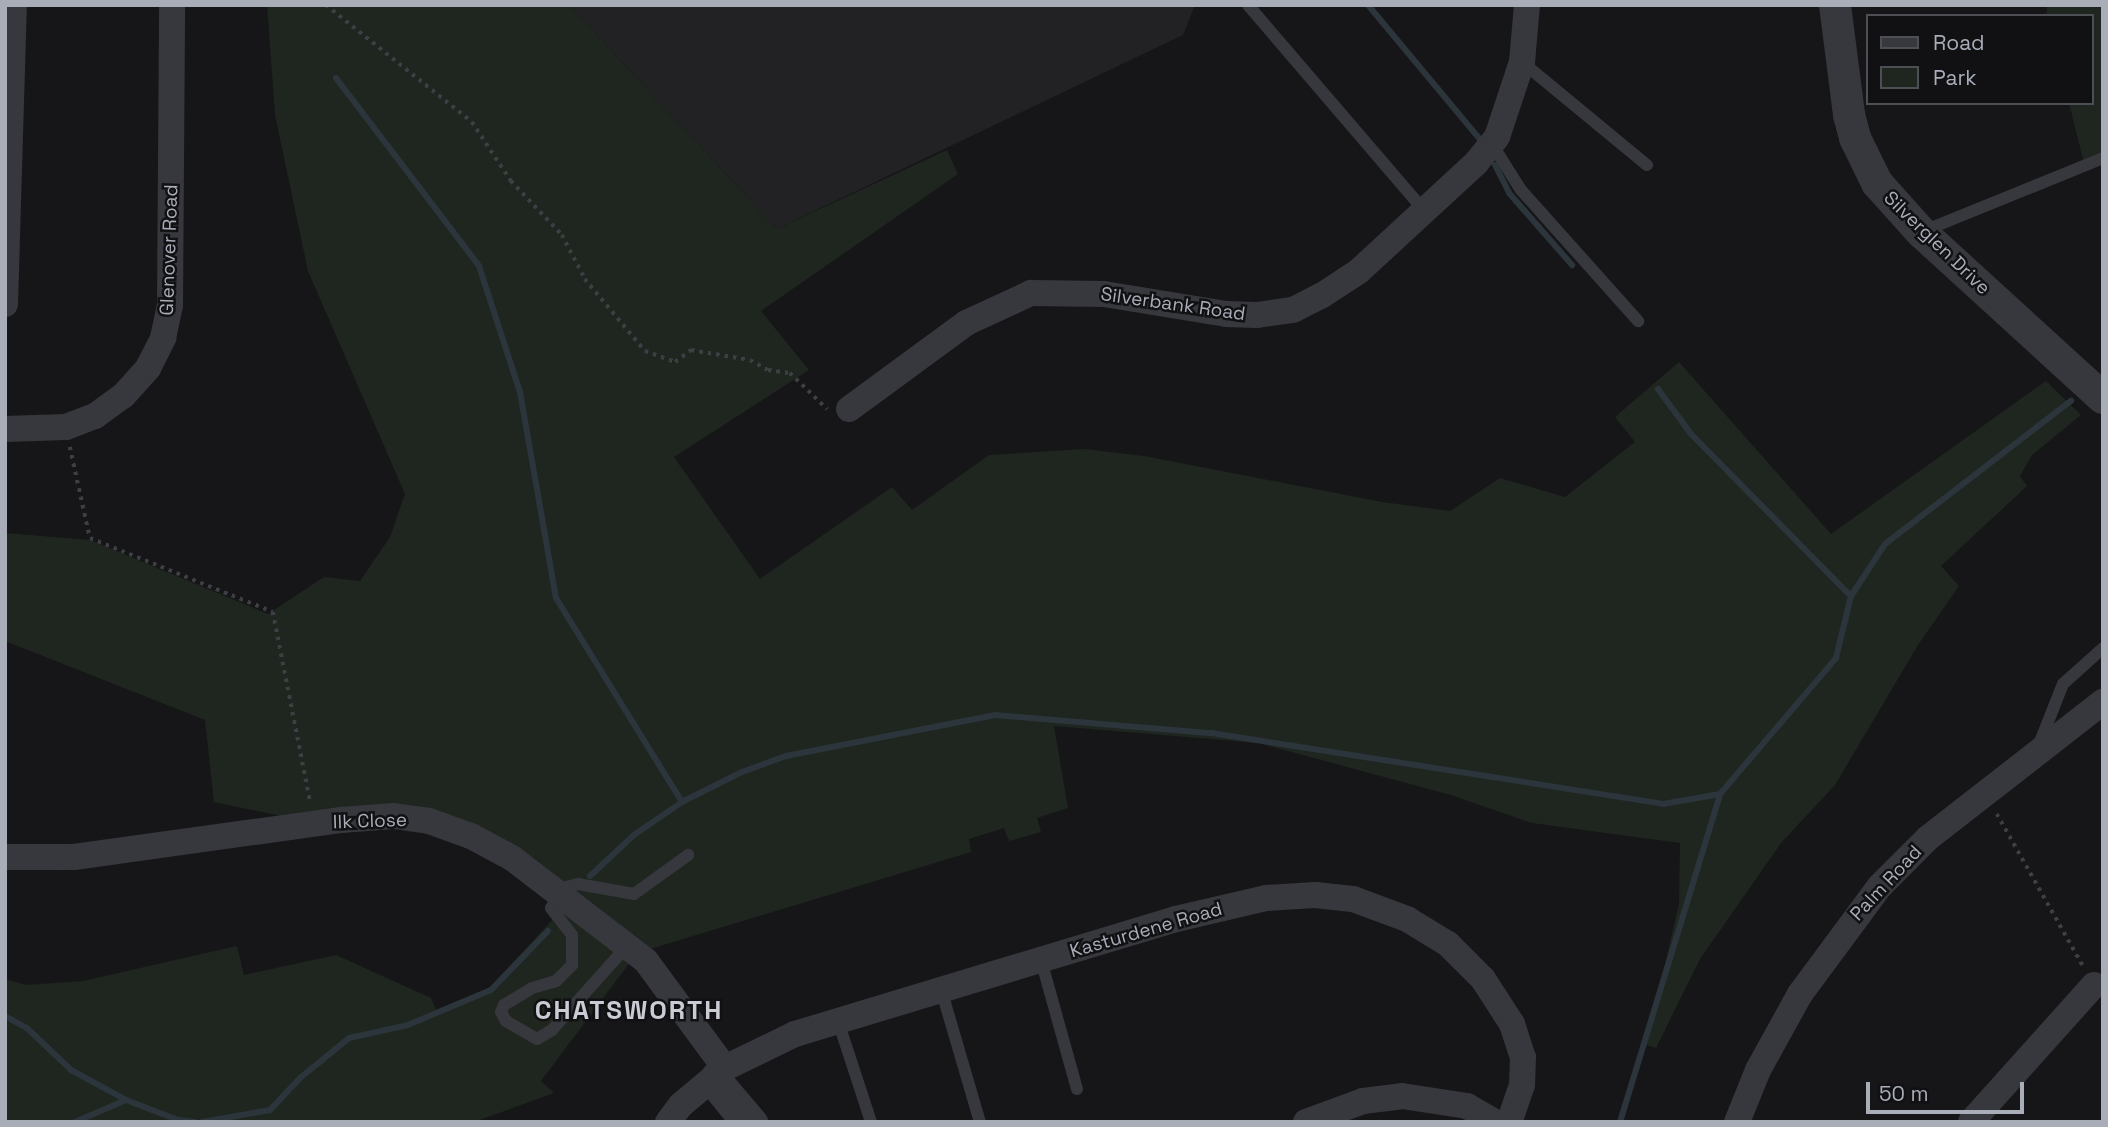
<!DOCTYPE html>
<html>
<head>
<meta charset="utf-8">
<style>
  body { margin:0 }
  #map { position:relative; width:2108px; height:1127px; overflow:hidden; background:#161618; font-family:"Space Grotesk",sans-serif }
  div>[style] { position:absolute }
  .built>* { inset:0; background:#222225 }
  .green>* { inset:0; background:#1e261f }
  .stream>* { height:6px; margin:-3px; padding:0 3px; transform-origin:3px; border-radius:3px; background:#2c353c }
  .path>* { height:3.5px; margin-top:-1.75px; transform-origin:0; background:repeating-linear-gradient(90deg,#3d3f44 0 3.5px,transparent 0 8.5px) }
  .service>* { height:12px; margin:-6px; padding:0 6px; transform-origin:6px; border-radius:6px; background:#37383d }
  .minor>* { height:26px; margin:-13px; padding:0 13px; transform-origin:13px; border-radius:13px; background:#37383d }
  .tertiary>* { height:32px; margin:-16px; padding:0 16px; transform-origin:16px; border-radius:16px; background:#37383d }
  span { translate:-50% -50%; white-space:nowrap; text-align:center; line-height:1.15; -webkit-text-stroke:5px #111113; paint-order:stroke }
  .street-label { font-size:19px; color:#a8adb8 }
  .district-label { font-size:26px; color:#c9ccd4; font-weight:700; letter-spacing:2px }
  .frame { position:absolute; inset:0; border:7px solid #a8adb8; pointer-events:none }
  .legend { position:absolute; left:1866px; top:14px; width:228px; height:91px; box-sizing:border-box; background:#111113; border:2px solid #4d4f55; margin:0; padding:9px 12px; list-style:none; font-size:21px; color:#a8adb8 }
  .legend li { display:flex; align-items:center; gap:14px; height:35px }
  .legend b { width:35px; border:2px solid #4d4f55 }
  .scale { position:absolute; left:1866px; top:1082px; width:158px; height:32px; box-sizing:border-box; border:4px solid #a8adb8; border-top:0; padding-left:9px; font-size:21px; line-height:24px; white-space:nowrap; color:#a8adb8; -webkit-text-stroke:5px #111113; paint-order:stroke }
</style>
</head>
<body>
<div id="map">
  <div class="built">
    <i style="clip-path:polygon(569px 5px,1195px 5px,1183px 35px,777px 229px)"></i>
  </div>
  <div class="green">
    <i style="clip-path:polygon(267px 5px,569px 5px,777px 229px,947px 150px,958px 174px,761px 311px,809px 370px,674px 457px,760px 579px,892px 487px,912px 510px,989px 455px,1084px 449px,1144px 456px,1382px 502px,1450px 511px,1500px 478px,1565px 497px,1635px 442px,1615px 417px,1679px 362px,1831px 534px,2046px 381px,2081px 415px,2032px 455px,2020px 476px,2027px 486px,1941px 566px,1959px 586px,1918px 645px,1835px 785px,1781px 843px,1700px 959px,1656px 1048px,1646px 1045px,1679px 904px,1680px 843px,1532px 823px,1451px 795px,1258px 743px,1054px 726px,1068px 808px,1037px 818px,1041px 832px,1009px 841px,1004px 828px,969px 839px,971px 852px,637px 953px,541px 1081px,554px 1093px,474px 1122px,5px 1122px,5px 979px,26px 985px,83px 981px,237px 946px,244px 975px,336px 955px,431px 998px,436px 1010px,489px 988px,570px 901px,476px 835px,310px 822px,214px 802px,205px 720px,5px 641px,5px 533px,90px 540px,268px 614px,324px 577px,360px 581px,390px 537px,405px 494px,308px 271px,275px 115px)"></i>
    <i style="clip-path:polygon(2047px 5px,2103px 5px,2103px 155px,2084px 163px,2069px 103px,2092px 103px,2092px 16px,2036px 16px,2047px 13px)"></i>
  </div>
  <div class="stream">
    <i style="left:1368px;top:5px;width:173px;rotate:50.2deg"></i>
    <i style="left:336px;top:78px;width:236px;rotate:52.7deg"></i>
    <i style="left:479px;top:266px;width:133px;rotate:72deg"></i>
    <i style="left:520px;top:392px;width:209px;rotate:80.1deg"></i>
    <i style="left:556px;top:598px;width:240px;rotate:58.3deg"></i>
    <i style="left:1495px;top:165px;width:31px;rotate:63deg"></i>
    <i style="left:1509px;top:193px;width:96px;rotate:48.8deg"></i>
    <i style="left:1658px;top:389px;width:56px;rotate:53.7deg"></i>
    <i style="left:1691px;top:434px;width:228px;rotate:45.4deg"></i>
    <i style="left:590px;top:876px;width:60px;rotate:-43deg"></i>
    <i style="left:634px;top:835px;width:58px;rotate:-34.5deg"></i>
    <i style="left:682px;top:802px;width:67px;rotate:-26.6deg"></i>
    <i style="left:742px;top:772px;width:47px;rotate:-20deg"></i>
    <i style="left:786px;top:756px;width:213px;rotate:-11.1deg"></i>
    <i style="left:995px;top:715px;width:217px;rotate:4.8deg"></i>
    <i style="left:1211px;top:733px;width:458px;rotate:8.9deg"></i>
    <i style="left:1663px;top:804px;width:58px;rotate:-10deg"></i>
    <i style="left:1720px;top:794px;width:179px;rotate:-49.5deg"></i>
    <i style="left:1836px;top:658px;width:64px;rotate:-76.4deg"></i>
    <i style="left:1851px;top:596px;width:62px;rotate:-56.8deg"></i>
    <i style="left:1885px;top:544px;width:235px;rotate:-37.6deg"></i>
    <i style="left:5px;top:1016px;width:26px;rotate:29deg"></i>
    <i style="left:28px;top:1029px;width:59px;rotate:43.6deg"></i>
    <i style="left:71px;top:1070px;width:63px;rotate:28.6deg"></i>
    <i style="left:126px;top:1100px;width:56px;rotate:21deg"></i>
    <i style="left:178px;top:1120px;width:17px;rotate:7deg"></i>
    <i style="left:75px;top:1122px;width:56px;rotate:-23.3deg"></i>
    <i style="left:202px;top:1122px;width:69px;rotate:-10deg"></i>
    <i style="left:270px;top:1110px;width:44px;rotate:-46.8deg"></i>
    <i style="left:300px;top:1078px;width:63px;rotate:-39.2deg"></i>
    <i style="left:349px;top:1038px;width:60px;rotate:-12.4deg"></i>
    <i style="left:408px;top:1025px;width:90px;rotate:-22.9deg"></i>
    <i style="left:491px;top:990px;width:82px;rotate:-46deg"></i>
    <i style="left:1620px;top:1122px;width:343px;rotate:-73deg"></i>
  </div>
  <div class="path">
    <i style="left:326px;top:5px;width:187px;rotate:38.7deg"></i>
    <i style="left:472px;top:122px;width:71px;rotate:56.5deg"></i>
    <i style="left:511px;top:181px;width:74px;rotate:46.6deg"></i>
    <i style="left:562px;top:235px;width:50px;rotate:62.4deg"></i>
    <i style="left:585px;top:279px;width:94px;rotate:50.2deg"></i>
    <i style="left:645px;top:351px;width:32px;rotate:20deg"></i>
    <i style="left:675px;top:362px;width:20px;rotate:-37deg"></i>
    <i style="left:691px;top:350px;width:60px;rotate:9.6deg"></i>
    <i style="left:750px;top:360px;width:21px;rotate:29deg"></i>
    <i style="left:768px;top:370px;width:22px;rotate:8deg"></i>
    <i style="left:790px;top:373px;width:52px;rotate:44.2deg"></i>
    <i style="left:70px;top:447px;width:93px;rotate:77.6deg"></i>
    <i style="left:90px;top:538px;width:197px;rotate:22deg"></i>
    <i style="left:273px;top:612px;width:193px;rotate:78.9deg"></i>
    <i style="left:1997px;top:814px;width:175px;rotate:60.5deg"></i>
  </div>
  <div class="service">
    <i style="left:1248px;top:5px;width:270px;rotate:49.4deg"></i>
    <i style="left:1522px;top:62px;width:162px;rotate:39.5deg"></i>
    <i style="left:1492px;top:144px;width:54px;rotate:57.8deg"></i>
    <i style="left:1521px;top:190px;width:176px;rotate:48.2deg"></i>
    <i style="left:1921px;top:232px;width:196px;rotate:-22.1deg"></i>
    <i style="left:2038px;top:747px;width:68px;rotate:-68.4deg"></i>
    <i style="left:2063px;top:684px;width:54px;rotate:-42deg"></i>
    <i style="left:627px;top:946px;width:113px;rotate:131.8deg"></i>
    <i style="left:552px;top:1030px;width:17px;rotate:149deg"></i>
    <i style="left:537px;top:1039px;width:36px;rotate:-150deg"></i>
    <i style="left:506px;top:1021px;width:10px;rotate:-119deg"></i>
    <i style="left:501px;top:1012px;width:8px;rotate:-67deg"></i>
    <i style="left:504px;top:1005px;width:33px;rotate:-31deg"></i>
    <i style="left:532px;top:988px;width:25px;rotate:-16deg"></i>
    <i style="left:556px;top:981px;width:23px;rotate:-45deg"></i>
    <i style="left:572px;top:965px;width:30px;rotate:-90deg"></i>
    <i style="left:572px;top:935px;width:34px;rotate:-128deg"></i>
    <i style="left:551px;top:908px;width:23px;rotate:-59deg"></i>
    <i style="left:563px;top:888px;width:16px;rotate:-15deg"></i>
    <i style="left:578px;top:884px;width:57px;rotate:10.1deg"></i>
    <i style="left:634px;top:894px;width:67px;rotate:-35.8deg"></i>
    <i style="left:1041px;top:960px;width:134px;rotate:74.4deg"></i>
    <i style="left:941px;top:989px;width:139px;rotate:73.7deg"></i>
    <i style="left:838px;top:1021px;width:106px;rotate:71.9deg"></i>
    <i style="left:704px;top:1085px;width:48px;rotate:51deg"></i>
  </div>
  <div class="minor">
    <i style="left:5px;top:304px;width:299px;rotate:-88.3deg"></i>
    <i style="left:849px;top:409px;width:145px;rotate:-36.3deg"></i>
    <i style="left:966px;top:323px;width:72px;rotate:-24.8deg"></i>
    <i style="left:1031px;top:293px;width:73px;rotate:0.8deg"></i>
    <i style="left:1104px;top:294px;width:124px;rotate:9.3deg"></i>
    <i style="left:1226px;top:314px;width:31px;rotate:2deg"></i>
    <i style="left:1257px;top:315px;width:36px;rotate:-8deg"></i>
    <i style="left:1293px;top:310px;width:31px;rotate:-27deg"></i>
    <i style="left:1321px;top:296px;width:45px;rotate:-33.3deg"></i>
    <i style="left:1359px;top:271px;width:159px;rotate:-42.7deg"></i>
    <i style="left:1476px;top:163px;width:33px;rotate:-51deg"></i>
    <i style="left:1497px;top:137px;width:79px;rotate:-71.6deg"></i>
    <i style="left:1522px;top:62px;width:57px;rotate:-85deg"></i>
    <i style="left:5px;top:429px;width:61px;rotate:-1.9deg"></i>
    <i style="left:66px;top:427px;width:31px;rotate:-21deg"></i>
    <i style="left:95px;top:416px;width:34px;rotate:-36deg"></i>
    <i style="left:123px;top:396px;width:38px;rotate:-48deg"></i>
    <i style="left:148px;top:368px;width:34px;rotate:-63deg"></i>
    <i style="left:163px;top:338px;width:33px;rotate:-78deg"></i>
    <i style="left:170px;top:306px;width:301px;rotate:-89.6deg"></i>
    <i style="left:5px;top:857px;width:69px"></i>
    <i style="left:74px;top:857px;width:270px;rotate:-7.9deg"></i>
    <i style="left:341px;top:820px;width:53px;rotate:-4.3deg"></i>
    <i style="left:394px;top:816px;width:35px;rotate:8deg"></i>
    <i style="left:429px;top:821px;width:45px;rotate:19.7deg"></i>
    <i style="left:471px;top:836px;width:47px;rotate:28.2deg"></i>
    <i style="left:512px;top:858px;width:169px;rotate:37.5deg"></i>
    <i style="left:646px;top:961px;width:133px;rotate:53.6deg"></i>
    <i style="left:715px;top:1075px;width:62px;rotate:49.6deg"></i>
    <i style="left:668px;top:1122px;width:21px;rotate:-53deg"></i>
    <i style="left:681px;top:1105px;width:57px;rotate:-40.1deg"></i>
    <i style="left:725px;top:1068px;width:78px;rotate:-25.9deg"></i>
    <i style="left:795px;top:1034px;width:398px;rotate:-16.8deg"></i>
    <i style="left:1176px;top:919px;width:92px;rotate:-13.1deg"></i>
    <i style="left:1266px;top:898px;width:49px;rotate:-3.5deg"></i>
    <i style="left:1315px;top:895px;width:38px;rotate:6deg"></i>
    <i style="left:1353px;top:899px;width:58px;rotate:20.3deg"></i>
    <i style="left:1407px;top:919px;width:48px;rotate:31.4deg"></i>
    <i style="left:1448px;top:944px;width:49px;rotate:45deg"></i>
    <i style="left:1483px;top:979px;width:54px;rotate:57.2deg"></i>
    <i style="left:1512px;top:1024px;width:35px;rotate:72deg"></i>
    <i style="left:1523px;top:1057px;width:28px;rotate:92deg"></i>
    <i style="left:1522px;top:1085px;width:39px;rotate:109deg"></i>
    <i style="left:1306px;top:1122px;width:61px;rotate:-20.2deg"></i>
    <i style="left:1363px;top:1101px;width:39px;rotate:-7deg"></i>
    <i style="left:1402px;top:1096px;width:66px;rotate:8.7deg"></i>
    <i style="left:1467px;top:1106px;width:32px;rotate:30deg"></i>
    <i style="left:1737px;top:1122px;width:56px;rotate:-68deg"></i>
    <i style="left:1758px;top:1070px;width:87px;rotate:-61.1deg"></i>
    <i style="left:1800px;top:994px;width:134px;rotate:-53.5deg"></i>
    <i style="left:1880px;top:886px;width:68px;rotate:-45deg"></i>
    <i style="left:1928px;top:838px;width:222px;rotate:-37.9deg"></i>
    <i style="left:1971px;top:1122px;width:184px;rotate:-48.1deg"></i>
  </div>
  <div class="tertiary">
    <i style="left:1835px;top:5px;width:111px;rotate:82.7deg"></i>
    <i style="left:1849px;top:115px;width:24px;rotate:75deg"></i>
    <i style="left:1855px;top:138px;width:50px;rotate:63.9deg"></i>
    <i style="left:1877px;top:183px;width:66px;rotate:48.1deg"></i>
    <i style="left:1921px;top:232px;width:246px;rotate:42.4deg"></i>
  </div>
  <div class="street-label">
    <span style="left:1937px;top:243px;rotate:44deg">Silverglen Drive</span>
    <span style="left:169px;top:250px;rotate:-88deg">Glenover Road</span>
    <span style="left:1173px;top:304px;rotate:8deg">Silverbank Road</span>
    <span style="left:370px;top:821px;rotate:-2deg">Ilk Close</span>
    <span style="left:1886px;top:883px;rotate:-47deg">Palm Road</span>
    <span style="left:1146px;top:930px;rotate:-16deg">Kasturdene Road</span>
  </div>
  <div class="district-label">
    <span style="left:629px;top:1011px">CHATSWORTH</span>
  </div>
  <div class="frame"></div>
  <ul class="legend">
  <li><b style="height:9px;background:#37383d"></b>Road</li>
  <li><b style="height:19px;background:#1e261f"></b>Park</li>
  </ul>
  <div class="scale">50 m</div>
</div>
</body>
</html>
